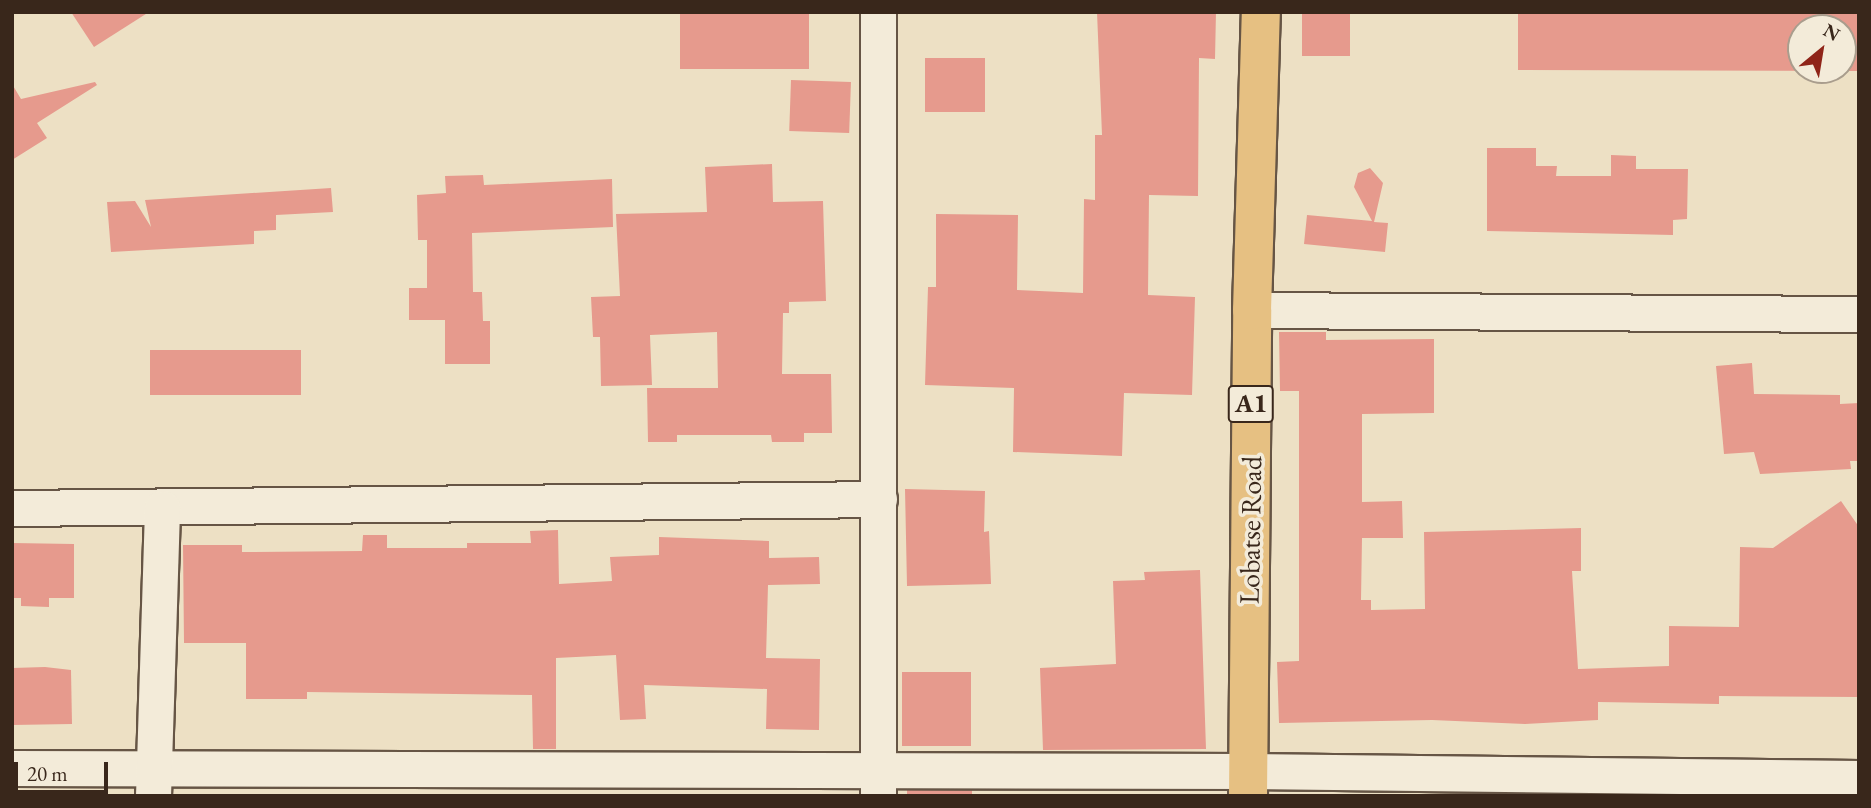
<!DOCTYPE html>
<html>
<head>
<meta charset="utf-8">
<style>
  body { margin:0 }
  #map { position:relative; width:1871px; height:808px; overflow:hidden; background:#ede0c4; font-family:"EB Garamond",serif }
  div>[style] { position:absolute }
  .building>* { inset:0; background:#e69a8d; transform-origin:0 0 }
  .roads { filter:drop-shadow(2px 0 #665545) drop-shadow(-2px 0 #665545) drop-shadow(0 2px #665545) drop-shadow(0 -2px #665545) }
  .street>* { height:35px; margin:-17.5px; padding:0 17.5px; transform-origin:17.5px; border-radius:17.5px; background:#f3ebd9 }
  .highway>* { height:38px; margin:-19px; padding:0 19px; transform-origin:19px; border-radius:19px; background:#e6c082 }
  span { translate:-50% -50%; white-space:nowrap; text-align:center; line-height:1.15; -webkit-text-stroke:7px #f3ebd9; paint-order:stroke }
  .shield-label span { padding:2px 5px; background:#f3ebd9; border:2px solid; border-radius:5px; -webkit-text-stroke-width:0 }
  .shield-label { font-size:26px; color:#39271b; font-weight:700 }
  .street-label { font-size:28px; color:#39271b }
  .frame { position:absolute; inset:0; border:14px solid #39271b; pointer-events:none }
  .north { position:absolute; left:1787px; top:14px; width:70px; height:70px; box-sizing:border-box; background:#f3ebd9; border:2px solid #a99d8d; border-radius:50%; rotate:30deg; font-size:19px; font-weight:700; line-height:28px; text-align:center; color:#39271b }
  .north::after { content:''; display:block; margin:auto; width:24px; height:32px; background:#8f2418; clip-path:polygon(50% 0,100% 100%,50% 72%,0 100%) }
  .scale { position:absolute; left:14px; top:762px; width:94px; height:32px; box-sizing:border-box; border:4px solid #39271b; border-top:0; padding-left:9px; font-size:21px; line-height:24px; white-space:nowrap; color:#39271b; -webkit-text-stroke:5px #f3ebd9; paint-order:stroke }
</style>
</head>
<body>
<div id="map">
  <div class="building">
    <i style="clip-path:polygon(71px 12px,149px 12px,94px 47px)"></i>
    <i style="left:680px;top:12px;width:129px;height:57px"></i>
    <i style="clip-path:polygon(1097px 12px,1216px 12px,1215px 59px,1199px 58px,1198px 196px,1149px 195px,1148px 295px,1195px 297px,1192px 395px,1124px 393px,1122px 456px,1013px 452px,1014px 388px,925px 385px,928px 287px,936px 287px,936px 214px,1018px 215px,1017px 290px,1083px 293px,1084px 199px,1095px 200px,1095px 135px,1102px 135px)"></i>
    <i style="left:1302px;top:12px;width:48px;height:44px"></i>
    <i style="clip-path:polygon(evenodd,1518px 12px,1859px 12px,1859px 71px,1518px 70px,1518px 12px,1801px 28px,1843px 28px,1843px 70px,1801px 70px,1801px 28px)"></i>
    <i style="left:925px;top:58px;width:60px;height:54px"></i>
    <i style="left:791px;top:80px;width:60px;height:51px;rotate:2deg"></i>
    <i style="clip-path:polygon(95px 82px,97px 85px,37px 123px,47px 138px,12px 160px,12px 84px,21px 99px)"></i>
    <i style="clip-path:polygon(1487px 148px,1536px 148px,1536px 166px,1557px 166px,1556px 176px,1611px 176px,1611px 155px,1636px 156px,1636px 169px,1688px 169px,1687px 219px,1673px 220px,1673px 235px,1487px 231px)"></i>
    <i style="clip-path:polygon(772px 164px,773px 202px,823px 201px,826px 301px,789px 302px,789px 313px,783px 313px,782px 374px,831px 374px,832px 433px,804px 433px,804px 442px,772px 442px,771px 435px,677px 435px,677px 442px,648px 442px,647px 388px,718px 388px,717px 332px,650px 335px,652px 385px,601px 386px,600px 337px,593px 337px,591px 297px,620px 296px,616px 214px,707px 212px,705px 167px)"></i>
    <i style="clip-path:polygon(1370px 168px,1383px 183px,1374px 222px,1388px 223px,1385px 252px,1304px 244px,1307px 215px,1372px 221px,1354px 187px,1358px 173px)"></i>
    <i style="clip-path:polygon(483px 175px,484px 185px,612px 179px,613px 227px,472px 233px,473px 292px,482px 292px,483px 321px,490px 321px,490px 364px,445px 364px,445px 320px,409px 320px,409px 288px,427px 288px,427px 240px,418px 240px,417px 195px,446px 193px,445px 176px)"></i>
    <i style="clip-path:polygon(331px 188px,333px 212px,276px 215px,276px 230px,254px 231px,254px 244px,111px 252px,107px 202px,135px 201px,151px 227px,145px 200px)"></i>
    <i style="clip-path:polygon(1279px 332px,1326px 332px,1326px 340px,1434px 339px,1434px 413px,1362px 414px,1362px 502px,1402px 501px,1403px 538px,1362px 538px,1361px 600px,1371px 600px,1371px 610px,1425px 609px,1424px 532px,1581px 528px,1581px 571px,1572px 571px,1578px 669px,1669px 666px,1669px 626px,1739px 627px,1740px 547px,1773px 548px,1841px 501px,1859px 527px,1859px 697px,1719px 696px,1719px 704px,1598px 702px,1598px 720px,1525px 724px,1432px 720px,1279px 723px,1277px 662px,1299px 661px,1299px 391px,1280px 391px)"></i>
    <i style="left:301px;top:350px;width:45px;height:151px;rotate:90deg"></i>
    <i style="clip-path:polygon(1752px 363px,1754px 394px,1840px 395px,1840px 404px,1859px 403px,1859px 461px,1850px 461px,1851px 469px,1760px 474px,1754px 452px,1724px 454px,1716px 366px)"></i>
    <i style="clip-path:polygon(905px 489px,985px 491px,984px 532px,989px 531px,991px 584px,907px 586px)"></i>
    <i style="clip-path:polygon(558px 530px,559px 584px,612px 581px,610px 557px,659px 555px,659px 537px,769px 541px,769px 558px,819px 557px,820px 584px,768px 585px,766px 658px,820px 659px,819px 730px,766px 729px,767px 689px,644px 685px,646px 719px,620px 720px,616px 655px,556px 658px,556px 749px,533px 749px,532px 695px,307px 692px,307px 699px,246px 699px,246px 643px,184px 643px,183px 545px,242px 545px,242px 552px,362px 551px,363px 535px,387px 535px,387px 548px,467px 548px,467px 543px,531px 543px,530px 531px)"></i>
    <i style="clip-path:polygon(12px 543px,74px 544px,74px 598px,49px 598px,49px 607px,21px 606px,21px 598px,12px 598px)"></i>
    <i style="clip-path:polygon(1200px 570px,1206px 749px,1043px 750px,1040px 668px,1116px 664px,1113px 581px,1145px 580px,1144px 572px)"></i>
    <i style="clip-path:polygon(45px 667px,71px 670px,72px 724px,12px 725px,12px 668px)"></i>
    <i style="left:902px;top:672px;width:69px;height:74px"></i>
    <i style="left:907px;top:790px;width:65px;height:6px"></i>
  </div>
  <div class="roads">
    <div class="street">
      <i style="left:1252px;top:310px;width:607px;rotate:0.38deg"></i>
      <i style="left:12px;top:508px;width:867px;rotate:-0.59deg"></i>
      <i style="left:12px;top:768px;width:1236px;rotate:0.14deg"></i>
      <i style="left:1248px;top:771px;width:611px;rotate:0.66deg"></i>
      <i style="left:153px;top:796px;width:288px;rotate:-88.2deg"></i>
      <i style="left:878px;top:796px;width:784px;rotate:-90deg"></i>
    </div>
    <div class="highway">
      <i style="left:1248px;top:796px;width:486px;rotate:-89.5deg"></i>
      <i style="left:1252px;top:310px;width:298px;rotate:-88.3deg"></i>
    </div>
  </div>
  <div class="shield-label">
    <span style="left:1251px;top:404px">A1</span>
  </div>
  <div class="street-label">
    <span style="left:1250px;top:530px;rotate:-89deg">Lobatse Road</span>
  </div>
  <div class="frame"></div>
  <div class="north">N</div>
  <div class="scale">20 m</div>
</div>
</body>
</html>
